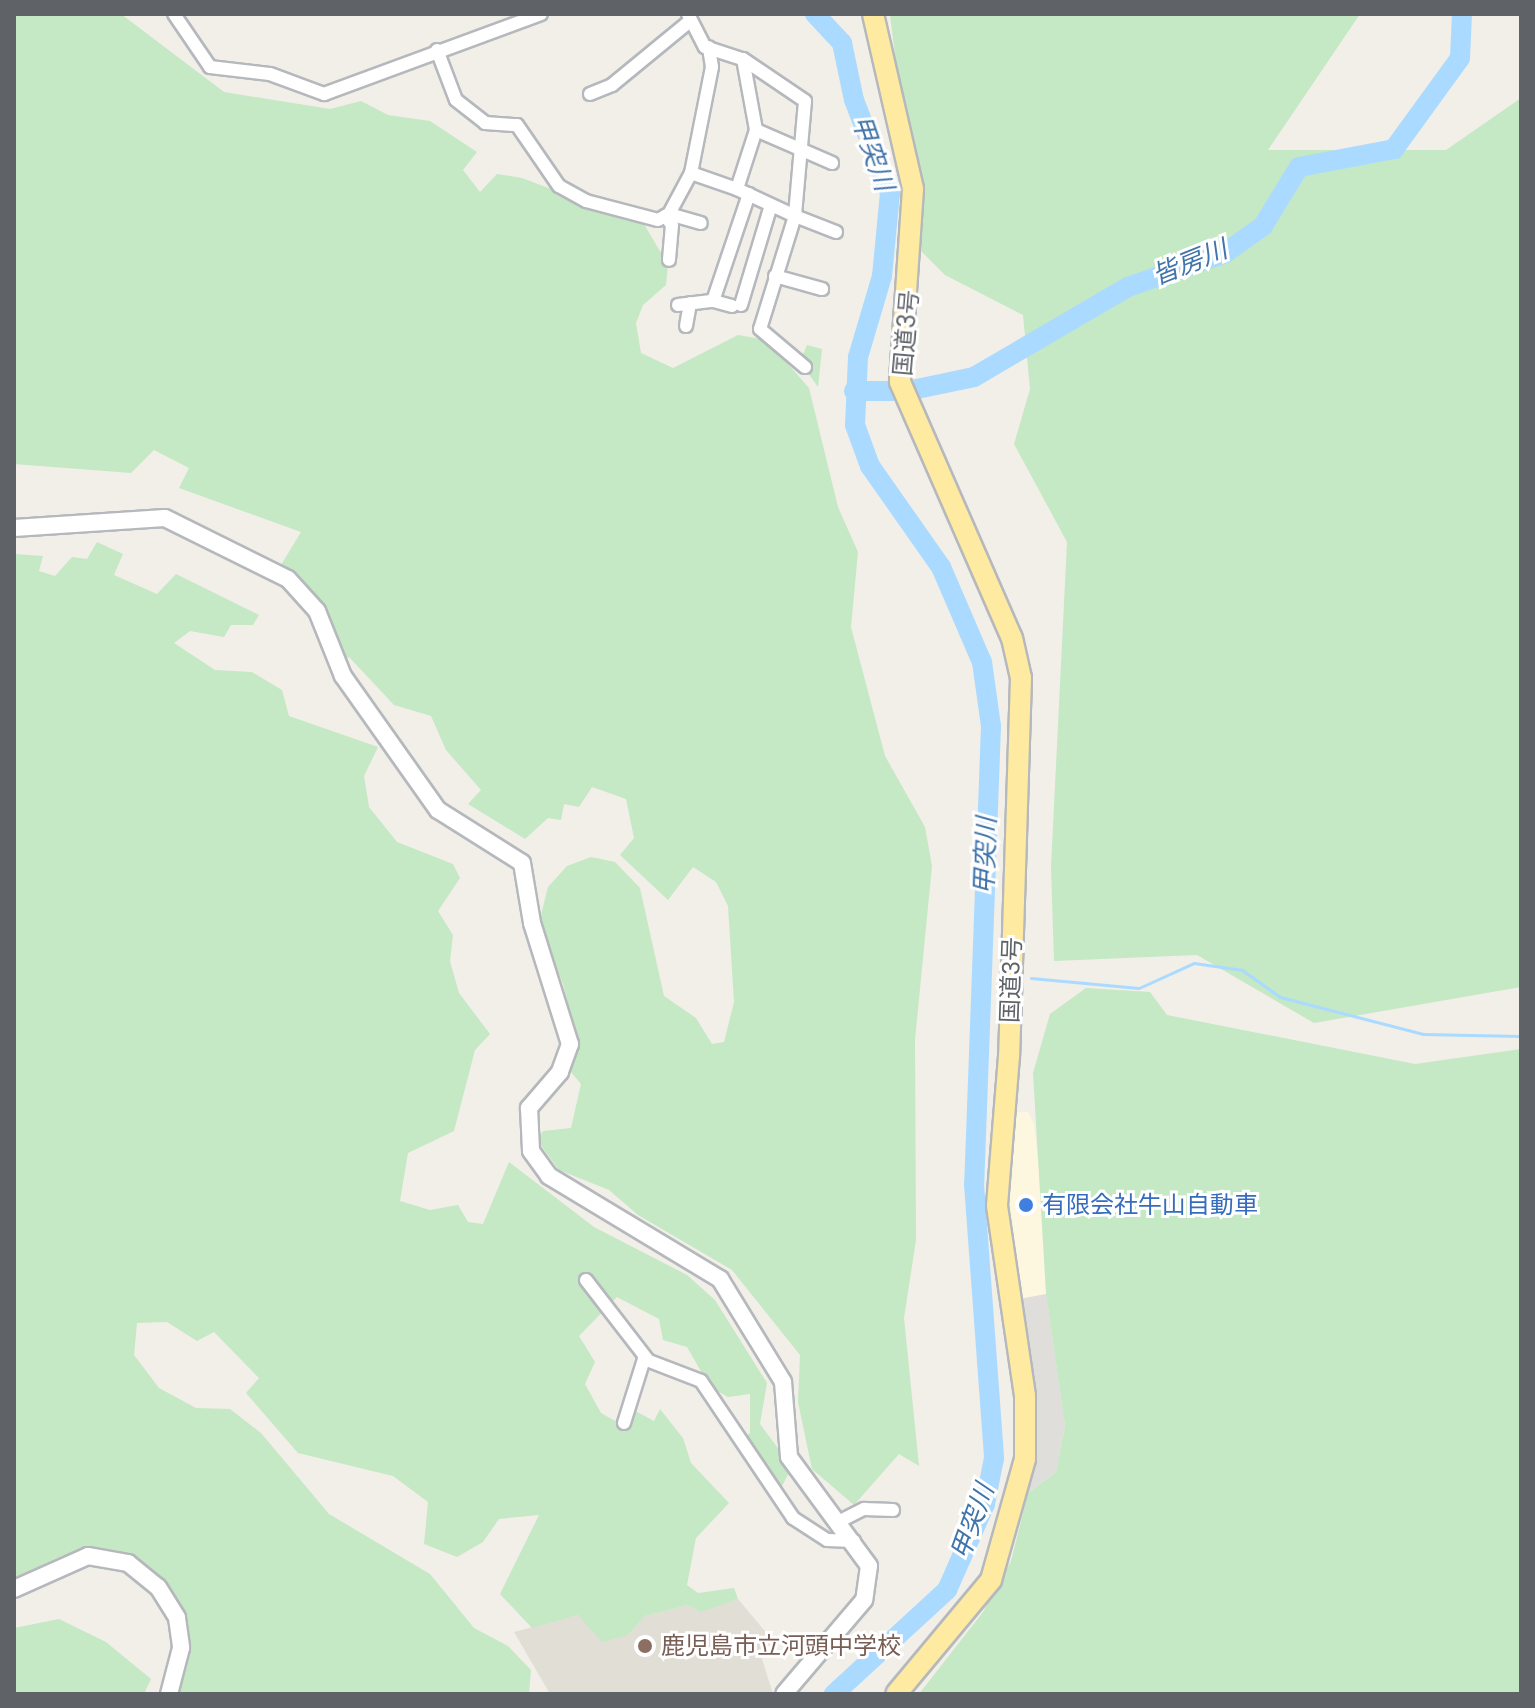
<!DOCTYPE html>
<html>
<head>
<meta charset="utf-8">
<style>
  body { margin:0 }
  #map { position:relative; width:1535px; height:1708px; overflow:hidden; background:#f1efe8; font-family:Poppins,"Noto Sans JP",sans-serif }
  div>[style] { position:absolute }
  .commercial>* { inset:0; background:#fef7e0 }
  .industrial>* { inset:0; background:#e0deda }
  .education>* { inset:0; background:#e1ded6 }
  .green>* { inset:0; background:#c5e8c5 }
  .stream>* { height:3px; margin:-1.5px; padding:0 1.5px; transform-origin:1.5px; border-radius:1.5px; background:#aadaff }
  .river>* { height:20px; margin:-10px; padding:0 10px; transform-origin:10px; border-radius:10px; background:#aadaff }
  .roads { filter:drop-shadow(2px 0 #b5b8bc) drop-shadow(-2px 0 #b5b8bc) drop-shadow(0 2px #b5b8bc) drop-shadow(0 -2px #b5b8bc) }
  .minor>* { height:12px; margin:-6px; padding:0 6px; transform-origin:6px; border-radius:6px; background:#fff }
  .tertiary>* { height:16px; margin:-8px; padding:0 8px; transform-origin:8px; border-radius:8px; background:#fff }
  .trunk>* { height:20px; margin:-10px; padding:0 10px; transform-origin:10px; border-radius:10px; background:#feeaa1 }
  .dots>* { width:22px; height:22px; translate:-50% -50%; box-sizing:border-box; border:4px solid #fff; border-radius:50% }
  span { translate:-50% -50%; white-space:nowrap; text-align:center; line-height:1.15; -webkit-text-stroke:6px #fff; paint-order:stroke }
  .street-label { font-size:24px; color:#5f6368 }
  .shop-label { font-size:24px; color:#366cbe }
  .left { translate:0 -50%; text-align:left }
  .education-label { font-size:24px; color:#785e54 }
  .water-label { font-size:26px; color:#4174aa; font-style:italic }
  .frame { position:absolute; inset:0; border:16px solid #5f6368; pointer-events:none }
</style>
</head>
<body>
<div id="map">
  <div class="commercial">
    <i style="clip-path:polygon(1015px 1112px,1028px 1112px,1034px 1124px,1050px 1268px,1046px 1294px,1019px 1299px,1005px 1201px)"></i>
  </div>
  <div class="industrial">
    <i style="clip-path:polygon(1046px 1294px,1065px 1426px,1056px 1472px,1029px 1492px,1019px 1299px)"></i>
  </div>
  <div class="education">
    <i style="clip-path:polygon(738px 1599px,775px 1643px,759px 1649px,773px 1694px,550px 1694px,514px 1632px,578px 1615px,628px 1635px,645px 1616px,688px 1605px,701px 1611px)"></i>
  </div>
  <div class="green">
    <i style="clip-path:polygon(14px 14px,121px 14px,224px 92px,330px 109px,361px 101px,388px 115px,430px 121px,477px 152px,463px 170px,480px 192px,497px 174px,522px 178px,644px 224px,668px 265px,666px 285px,643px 305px,636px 323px,641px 353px,673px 368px,738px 335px,767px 340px,809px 388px,838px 507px,858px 552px,851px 627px,885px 756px,925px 827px,932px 866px,915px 1040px,916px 1240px,904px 1318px,919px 1466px,899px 1454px,854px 1505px,812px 1469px,798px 1402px,800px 1355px,732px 1270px,638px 1215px,609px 1190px,559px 1170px,537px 1140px,543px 1131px,571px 1128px,581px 1084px,570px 1071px,578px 1045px,563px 984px,539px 923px,548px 887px,567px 866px,591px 857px,615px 862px,640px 888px,664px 996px,696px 1018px,712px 1044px,724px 1042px,734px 1002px,728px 906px,716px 882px,693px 867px,668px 900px,620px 855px,634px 838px,626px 799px,592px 787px,579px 807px,564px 804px,561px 820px,548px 818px,525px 839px,468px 804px,481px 790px,446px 750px,431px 716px,394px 705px,349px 657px,332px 671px,293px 574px,281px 565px,301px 532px,179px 488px,189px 468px,154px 450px,131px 473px,14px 464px)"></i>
    <i style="clip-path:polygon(890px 14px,1360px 14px,1268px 150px,1446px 150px,1521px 98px,1521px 987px,1314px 1023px,1197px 955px,1054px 961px,1051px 867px,1067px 542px,1014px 444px,1030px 389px,1023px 315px,945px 275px,918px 248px)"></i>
    <i style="clip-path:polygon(807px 345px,822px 349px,818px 387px,800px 362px)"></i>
    <i style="clip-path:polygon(97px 542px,123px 554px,114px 575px,157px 594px,176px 574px,259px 615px,253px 625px,231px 625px,224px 637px,190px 631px,174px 643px,215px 670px,252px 672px,282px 690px,289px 716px,378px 747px,364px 776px,369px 807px,397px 842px,453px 864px,460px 878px,438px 911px,453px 935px,450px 961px,459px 993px,490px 1034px,475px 1050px,454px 1131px,408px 1153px,400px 1201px,430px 1210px,458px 1205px,468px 1222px,483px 1224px,509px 1162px,594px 1227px,687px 1275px,715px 1300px,767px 1383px,760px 1424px,792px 1467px,782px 1486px,735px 1445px,750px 1433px,750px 1394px,728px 1397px,710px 1387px,687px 1347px,663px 1340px,659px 1319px,617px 1297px,579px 1336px,595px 1362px,585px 1384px,601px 1413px,615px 1421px,628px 1407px,654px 1421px,660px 1409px,683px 1438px,691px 1463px,729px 1503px,696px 1538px,687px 1585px,698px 1593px,734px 1588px,738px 1599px,701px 1612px,688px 1605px,645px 1616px,628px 1635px,602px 1642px,578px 1615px,532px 1628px,500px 1594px,539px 1515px,499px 1519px,483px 1542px,457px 1557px,424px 1544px,428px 1502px,393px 1476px,298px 1453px,246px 1393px,259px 1378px,214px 1332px,197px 1341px,167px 1322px,137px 1323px,134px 1355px,159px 1388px,196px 1408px,230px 1409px,261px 1433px,329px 1514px,430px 1574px,474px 1628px,508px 1646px,531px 1670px,529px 1694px,164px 1694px,174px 1625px,153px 1575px,121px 1553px,94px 1551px,64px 1555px,14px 1578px,14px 554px,43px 556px,39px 571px,55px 576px,72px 557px,87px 559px)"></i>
    <i style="clip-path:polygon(1086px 988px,1150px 992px,1167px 1015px,1415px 1064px,1521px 1049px,1521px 1694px,919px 1694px,983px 1612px,1011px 1561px,1028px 1493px,1056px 1472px,1065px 1426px,1046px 1294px,1033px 1073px,1050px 1014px)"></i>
    <i style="clip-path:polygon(59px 1619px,106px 1642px,151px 1679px,144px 1694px,14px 1694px,14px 1628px)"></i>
  </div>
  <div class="stream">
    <i style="left:1031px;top:978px;width:108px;rotate:5.3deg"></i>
    <i style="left:1139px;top:988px;width:60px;rotate:-24.4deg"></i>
    <i style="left:1194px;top:963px;width:49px;rotate:8.3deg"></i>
    <i style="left:1242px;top:970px;width:47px;rotate:35.4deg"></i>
    <i style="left:1280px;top:997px;width:148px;rotate:14.5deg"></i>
    <i style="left:1423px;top:1034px;width:98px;rotate:1.2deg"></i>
  </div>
  <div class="river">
    <i style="left:815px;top:14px;width:40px;rotate:47deg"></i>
    <i style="left:842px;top:43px;width:58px;rotate:78.1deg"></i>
    <i style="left:854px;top:100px;width:100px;rotate:68.8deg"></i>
    <i style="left:890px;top:193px;width:83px;rotate:95.5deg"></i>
    <i style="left:882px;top:276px;width:84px;rotate:106.5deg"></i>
    <i style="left:858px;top:357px;width:68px;rotate:92.5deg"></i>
    <i style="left:855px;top:425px;width:44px;rotate:69.9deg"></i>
    <i style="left:870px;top:466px;width:123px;rotate:54.9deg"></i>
    <i style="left:941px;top:567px;width:103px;rotate:66.7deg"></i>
    <i style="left:982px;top:662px;width:65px;rotate:82deg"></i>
    <i style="left:991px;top:726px;width:458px;rotate:92.1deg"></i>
    <i style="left:974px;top:1184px;width:275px;rotate:85.8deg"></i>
    <i style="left:994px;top:1458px;width:47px;rotate:101.1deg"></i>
    <i style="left:985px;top:1504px;width:94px;rotate:113.8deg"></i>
    <i style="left:947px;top:1590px;width:154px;rotate:137.4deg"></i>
    <i style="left:912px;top:390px;width:63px;rotate:-11.8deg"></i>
    <i style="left:974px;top:377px;width:178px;rotate:-30.3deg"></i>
    <i style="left:1128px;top:287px;width:103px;rotate:-19.3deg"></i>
    <i style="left:1225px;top:253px;width:47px;rotate:-35.4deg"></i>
    <i style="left:1263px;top:226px;width:69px;rotate:-58.6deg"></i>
    <i style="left:1299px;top:167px;width:97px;rotate:-10.7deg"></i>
    <i style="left:1394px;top:149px;width:112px;rotate:-54deg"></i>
    <i style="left:1460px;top:58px;width:44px;rotate:-87.4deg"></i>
    <i style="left:854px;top:391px;width:39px"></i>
  </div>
  <div class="roads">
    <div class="minor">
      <i style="left:174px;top:14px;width:64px;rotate:55.8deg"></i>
      <i style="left:210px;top:67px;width:60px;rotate:6.7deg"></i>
      <i style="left:270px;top:74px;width:58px;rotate:20.3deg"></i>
      <i style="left:324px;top:94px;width:231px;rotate:-20.2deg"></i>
      <i style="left:688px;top:14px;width:37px;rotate:63deg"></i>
      <i style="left:705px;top:47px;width:40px;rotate:18deg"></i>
      <i style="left:743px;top:59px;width:72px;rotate:79.6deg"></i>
      <i style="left:756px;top:130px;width:62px;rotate:107.9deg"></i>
      <i style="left:737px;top:189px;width:64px;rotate:25deg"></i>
      <i style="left:795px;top:216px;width:118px;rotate:107.2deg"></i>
      <i style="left:760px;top:329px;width:59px;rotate:40.2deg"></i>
      <i style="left:437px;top:50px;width:53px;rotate:69.2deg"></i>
      <i style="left:456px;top:100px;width:37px;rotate:38deg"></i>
      <i style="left:485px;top:123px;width:32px;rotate:4deg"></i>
      <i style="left:517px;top:125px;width:74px;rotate:55.5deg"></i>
      <i style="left:559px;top:186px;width:31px;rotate:29deg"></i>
      <i style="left:586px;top:201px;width:74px;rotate:14.8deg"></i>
      <i style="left:658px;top:220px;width:13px;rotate:-29deg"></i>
      <i style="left:669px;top:214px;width:47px;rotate:-61.8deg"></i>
      <i style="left:691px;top:173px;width:49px;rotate:19.2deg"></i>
      <i style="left:743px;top:59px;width:75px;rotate:34.1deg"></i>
      <i style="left:805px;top:101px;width:115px;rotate:95deg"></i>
      <i style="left:795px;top:216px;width:44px;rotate:21.3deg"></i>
      <i style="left:590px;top:94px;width:24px;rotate:-22deg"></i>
      <i style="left:612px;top:85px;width:102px;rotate:-39.4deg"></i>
      <i style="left:756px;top:130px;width:83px;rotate:23.5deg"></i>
      <i style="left:691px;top:173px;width:108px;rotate:-78.8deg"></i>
      <i style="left:712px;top:67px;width:20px;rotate:-99deg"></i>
      <i style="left:669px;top:214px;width:33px;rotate:16deg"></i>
      <i style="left:665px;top:216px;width:11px;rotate:52deg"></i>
      <i style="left:672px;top:225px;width:35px;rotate:95deg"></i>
      <i style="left:775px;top:276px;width:49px;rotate:15.5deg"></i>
      <i style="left:678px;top:305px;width:35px;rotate:-7deg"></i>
      <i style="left:741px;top:305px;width:104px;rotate:-73.3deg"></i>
      <i style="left:732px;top:306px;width:20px;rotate:-165deg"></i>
      <i style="left:713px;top:301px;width:113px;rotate:-71.4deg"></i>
      <i style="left:686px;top:326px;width:23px;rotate:-80deg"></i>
      <i style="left:586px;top:1280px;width:100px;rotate:52.3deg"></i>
      <i style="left:624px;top:1423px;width:67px;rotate:-72.6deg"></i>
      <i style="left:644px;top:1359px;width:61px;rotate:21.1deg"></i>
      <i style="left:701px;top:1381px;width:165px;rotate:56.1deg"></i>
      <i style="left:793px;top:1518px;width:40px;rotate:32.9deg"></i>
      <i style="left:827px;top:1540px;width:27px;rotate:2deg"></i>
      <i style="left:840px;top:1521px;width:27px;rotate:-27deg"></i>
      <i style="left:864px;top:1509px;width:29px;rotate:2deg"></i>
    </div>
    <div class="tertiary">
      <i style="left:14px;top:528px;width:151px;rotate:-3.8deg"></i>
      <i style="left:165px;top:518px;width:137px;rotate:26.4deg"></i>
      <i style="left:288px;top:579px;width:43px;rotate:47.8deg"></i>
      <i style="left:317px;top:611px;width:70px;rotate:68.2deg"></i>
      <i style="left:343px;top:676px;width:164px;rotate:54.7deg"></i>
      <i style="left:438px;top:810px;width:99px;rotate:32.2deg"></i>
      <i style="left:522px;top:863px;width:61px;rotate:80.5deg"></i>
      <i style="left:532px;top:923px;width:127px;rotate:72.6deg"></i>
      <i style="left:570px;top:1044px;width:30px;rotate:110deg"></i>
      <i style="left:560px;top:1072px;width:48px;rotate:130.7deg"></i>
      <i style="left:529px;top:1108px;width:43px;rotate:87.3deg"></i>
      <i style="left:531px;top:1151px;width:31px;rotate:54deg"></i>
      <i style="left:549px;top:1176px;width:200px;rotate:31.1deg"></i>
      <i style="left:720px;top:1279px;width:121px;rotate:58.5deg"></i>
      <i style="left:783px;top:1382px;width:75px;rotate:85.4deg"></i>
      <i style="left:789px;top:1457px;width:135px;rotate:53.7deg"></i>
      <i style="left:869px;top:1566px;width:34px;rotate:98deg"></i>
      <i style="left:864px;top:1600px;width:123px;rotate:130.4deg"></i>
      <i style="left:14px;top:1589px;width:81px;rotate:-24deg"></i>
      <i style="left:88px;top:1556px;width:41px;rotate:9.9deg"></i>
      <i style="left:128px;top:1563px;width:38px;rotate:39deg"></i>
      <i style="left:158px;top:1587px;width:36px;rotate:58deg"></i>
      <i style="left:177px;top:1618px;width:30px;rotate:82deg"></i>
      <i style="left:181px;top:1648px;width:48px;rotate:104.6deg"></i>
    </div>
    <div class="trunk">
      <i style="left:873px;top:14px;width:180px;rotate:77.1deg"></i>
      <i style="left:913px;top:189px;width:193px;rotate:93.9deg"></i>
      <i style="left:900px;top:382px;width:279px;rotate:66.4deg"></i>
      <i style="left:1012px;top:638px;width:41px;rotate:77.3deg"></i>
      <i style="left:1021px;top:678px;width:378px;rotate:91.8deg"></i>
      <i style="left:1009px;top:1056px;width:150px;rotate:94.6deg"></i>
      <i style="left:997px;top:1206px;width:192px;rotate:81.6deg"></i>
      <i style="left:1025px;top:1396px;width:63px;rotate:90deg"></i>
      <i style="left:1025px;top:1459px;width:126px;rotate:105.7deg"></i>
      <i style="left:991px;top:1580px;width:148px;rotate:129.8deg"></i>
    </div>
  </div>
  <div class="dots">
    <i style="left:1026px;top:1205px;background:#3f7fe0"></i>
    <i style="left:645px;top:1646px;background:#8d6e63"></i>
  </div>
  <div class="street-label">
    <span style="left:906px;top:333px;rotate:-85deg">国道3号</span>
    <span style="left:1011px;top:980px;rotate:-88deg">国道3号</span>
  </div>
  <div class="shop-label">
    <span class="left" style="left:1042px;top:1205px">有限会社牛山自動車</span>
  </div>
  <div class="education-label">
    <span class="left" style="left:661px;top:1646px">鹿児島市立河頭中学校</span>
  </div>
  <div class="water-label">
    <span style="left:872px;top:153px;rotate:71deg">甲突川</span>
    <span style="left:1190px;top:263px;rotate:-22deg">皆房川</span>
    <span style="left:986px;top:856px;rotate:-88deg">甲突川</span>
    <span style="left:973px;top:1522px;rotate:-70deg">甲突川</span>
  </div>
  <div class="frame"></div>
</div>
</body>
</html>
